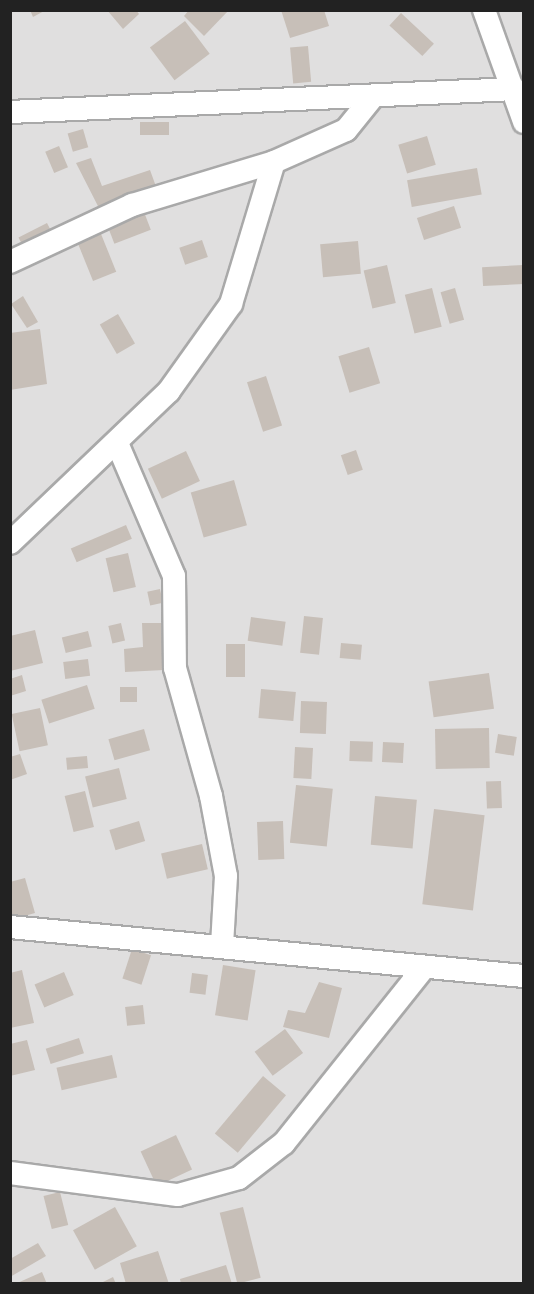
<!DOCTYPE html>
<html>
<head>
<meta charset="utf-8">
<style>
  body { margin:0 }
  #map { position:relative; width:534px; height:1294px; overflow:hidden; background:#f2efe9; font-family:Mulish,sans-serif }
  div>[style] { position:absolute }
  .residential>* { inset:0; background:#e0dfdf; transform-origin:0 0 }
  .building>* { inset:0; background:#c7bfb8; transform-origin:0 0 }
  .roads { filter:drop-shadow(2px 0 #a9a9a9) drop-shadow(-2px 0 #a9a9a9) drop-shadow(0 2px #a9a9a9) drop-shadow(0 -2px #a9a9a9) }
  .minor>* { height:22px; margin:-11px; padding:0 11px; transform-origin:11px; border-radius:11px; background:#fff }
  span { translate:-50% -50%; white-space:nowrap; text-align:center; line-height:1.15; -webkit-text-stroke:4.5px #fff; paint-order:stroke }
  .frame { position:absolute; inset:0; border:12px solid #222; pointer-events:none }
</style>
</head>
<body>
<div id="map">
  <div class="residential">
    <i style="left:11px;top:11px;width:512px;height:1272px"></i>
  </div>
  <div class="building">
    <i style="clip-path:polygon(30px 10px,46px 10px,33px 17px)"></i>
    <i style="clip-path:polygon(107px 10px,136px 10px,139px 14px,123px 29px)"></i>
    <i style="clip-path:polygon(189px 10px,229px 10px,204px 36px,184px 16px)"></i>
    <i style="clip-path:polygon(281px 10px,324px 10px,329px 26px,290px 38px)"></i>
    <i style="left:401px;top:13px;width:45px;height:17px;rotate:43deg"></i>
    <i style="left:185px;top:21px;width:41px;height:44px;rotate:53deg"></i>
    <i style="left:308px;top:46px;width:36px;height:18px;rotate:85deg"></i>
    <i style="left:169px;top:122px;width:13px;height:29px;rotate:90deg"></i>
    <i style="left:83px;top:129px;width:19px;height:16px;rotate:74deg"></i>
    <i style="left:427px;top:136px;width:30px;height:30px;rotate:73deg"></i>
    <i style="left:59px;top:146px;width:23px;height:15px;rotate:67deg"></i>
    <i style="clip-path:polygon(91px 158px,102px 186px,150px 170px,158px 192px,101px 212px,76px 163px)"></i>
    <i style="left:477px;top:168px;width:27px;height:71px;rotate:80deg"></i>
    <i style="left:454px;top:206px;width:23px;height:39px;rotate:72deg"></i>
    <i style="left:144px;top:212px;width:19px;height:39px;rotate:69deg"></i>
    <i style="left:47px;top:223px;width:13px;height:32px;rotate:63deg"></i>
    <i style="left:99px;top:229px;width:46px;height:25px;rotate:68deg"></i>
    <i style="left:202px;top:240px;width:18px;height:24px;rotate:71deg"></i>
    <i style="left:358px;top:241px;width:33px;height:38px;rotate:85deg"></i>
    <i style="left:387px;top:265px;width:39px;height:24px;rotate:77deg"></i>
    <i style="left:523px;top:265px;width:19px;height:41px;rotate:87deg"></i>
    <i style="left:432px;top:288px;width:40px;height:28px;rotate:76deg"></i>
    <i style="left:455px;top:288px;width:33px;height:15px;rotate:74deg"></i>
    <i style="clip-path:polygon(23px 296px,38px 322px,27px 328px,11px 304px)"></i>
    <i style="left:118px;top:314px;width:34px;height:21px;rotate:60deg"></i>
    <i style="clip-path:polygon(40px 329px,47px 384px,10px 390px,10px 333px)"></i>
    <i style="left:369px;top:347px;width:38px;height:32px;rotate:73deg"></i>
    <i style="left:266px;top:376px;width:52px;height:20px;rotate:72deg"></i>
    <i style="left:356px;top:450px;width:21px;height:16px;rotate:71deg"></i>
    <i style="left:186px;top:451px;width:33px;height:42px;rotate:65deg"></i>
    <i style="left:234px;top:480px;width:47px;height:45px;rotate:74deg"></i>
    <i style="left:126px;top:525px;width:15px;height:60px;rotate:67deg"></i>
    <i style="left:128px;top:553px;width:35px;height:23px;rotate:77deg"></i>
    <i style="left:160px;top:589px;width:14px;height:13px;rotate:78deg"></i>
    <i style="left:304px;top:616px;width:19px;height:37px;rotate:6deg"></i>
    <i style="left:251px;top:617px;width:35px;height:24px;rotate:8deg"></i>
    <i style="left:121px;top:623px;width:18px;height:13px;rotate:77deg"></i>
    <i style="clip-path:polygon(142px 623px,161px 623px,164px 670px,125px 672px,124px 649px,143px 647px)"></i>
    <i style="clip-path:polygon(35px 630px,43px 663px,10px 671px,10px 636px)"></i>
    <i style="left:88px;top:631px;width:16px;height:27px;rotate:76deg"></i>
    <i style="left:341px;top:643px;width:21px;height:15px;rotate:5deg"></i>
    <i style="left:226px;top:644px;width:19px;height:33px"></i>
    <i style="left:88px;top:659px;width:17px;height:25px;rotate:83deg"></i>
    <i style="left:489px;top:673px;width:36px;height:61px;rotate:82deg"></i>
    <i style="clip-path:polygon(22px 675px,26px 691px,10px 696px,10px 679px)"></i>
    <i style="left:87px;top:685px;width:25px;height:48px;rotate:72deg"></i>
    <i style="left:120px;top:687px;width:17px;height:15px"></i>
    <i style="left:261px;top:689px;width:35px;height:29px;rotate:5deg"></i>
    <i style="left:301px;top:701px;width:26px;height:32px;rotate:2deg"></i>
    <i style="left:40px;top:708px;width:38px;height:29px;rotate:78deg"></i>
    <i style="left:489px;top:728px;width:40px;height:54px;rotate:89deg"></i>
    <i style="left:144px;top:729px;width:22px;height:37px;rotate:74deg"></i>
    <i style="left:498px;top:734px;width:19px;height:19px;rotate:9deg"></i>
    <i style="left:350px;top:741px;width:23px;height:20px;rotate:2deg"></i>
    <i style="left:383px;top:742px;width:21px;height:20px;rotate:3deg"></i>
    <i style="left:295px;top:747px;width:18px;height:31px;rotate:3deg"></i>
    <i style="clip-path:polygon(20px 754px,27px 774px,10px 780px,10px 757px)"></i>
    <i style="left:87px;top:756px;width:12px;height:21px;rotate:85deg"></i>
    <i style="left:119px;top:768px;width:32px;height:35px;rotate:76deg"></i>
    <i style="left:501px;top:781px;width:27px;height:15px;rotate:88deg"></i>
    <i style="left:296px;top:785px;width:37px;height:58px;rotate:6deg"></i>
    <i style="left:85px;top:791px;width:37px;height:21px;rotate:76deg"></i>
    <i style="left:375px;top:796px;width:42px;height:49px;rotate:5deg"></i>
    <i style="left:434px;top:809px;width:51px;height:96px;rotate:7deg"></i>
    <i style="left:139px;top:821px;width:21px;height:31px;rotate:73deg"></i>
    <i style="left:283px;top:821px;width:38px;height:26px;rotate:88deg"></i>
    <i style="left:202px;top:844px;width:26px;height:42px;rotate:77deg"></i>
    <i style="clip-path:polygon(25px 878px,35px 913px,10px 920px,10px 882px)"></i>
    <i style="left:132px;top:949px;width:20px;height:31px;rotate:18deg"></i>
    <i style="left:223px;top:965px;width:33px;height:51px;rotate:9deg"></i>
    <i style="clip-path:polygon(22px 970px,34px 1023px,10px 1028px,10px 973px)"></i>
    <i style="left:64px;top:972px;width:25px;height:32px;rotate:67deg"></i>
    <i style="left:192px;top:973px;width:16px;height:20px;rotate:7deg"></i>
    <i style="clip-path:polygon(319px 982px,342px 988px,329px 1038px,283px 1027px,288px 1010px,305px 1013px)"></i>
    <i style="left:143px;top:1005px;width:19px;height:18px;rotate:84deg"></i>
    <i style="left:285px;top:1029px;width:30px;height:38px;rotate:53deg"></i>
    <i style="left:79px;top:1038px;width:16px;height:35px;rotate:72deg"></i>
    <i style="clip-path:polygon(27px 1040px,35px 1070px,10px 1076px,10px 1044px)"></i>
    <i style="left:112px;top:1055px;width:23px;height:57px;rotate:77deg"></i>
    <i style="left:263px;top:1076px;width:30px;height:75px;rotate:40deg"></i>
    <i style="left:176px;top:1135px;width:38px;height:39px;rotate:65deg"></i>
    <i style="left:60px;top:1192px;width:34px;height:17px;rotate:76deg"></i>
    <i style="left:115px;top:1207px;width:45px;height:48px;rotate:61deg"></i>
    <i style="left:243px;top:1207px;width:73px;height:24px;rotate:76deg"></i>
    <i style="clip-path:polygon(38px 1243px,46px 1256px,10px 1277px,10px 1259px)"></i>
    <i style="clip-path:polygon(158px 1251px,169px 1284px,126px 1284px,120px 1263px)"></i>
    <i style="clip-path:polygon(226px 1265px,232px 1284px,181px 1284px,180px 1279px)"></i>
    <i style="clip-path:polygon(42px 1272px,47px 1284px,15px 1284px)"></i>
    <i style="clip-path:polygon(113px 1277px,116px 1284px,99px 1284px)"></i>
  </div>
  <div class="roads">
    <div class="minor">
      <i style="left:484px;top:10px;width:119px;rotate:70.3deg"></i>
      <i style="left:10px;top:112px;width:505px;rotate:-2.61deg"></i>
      <i style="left:10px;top:262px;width:135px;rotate:-25deg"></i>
      <i style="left:132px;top:205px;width:148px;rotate:-16.8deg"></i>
      <i style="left:117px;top:443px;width:145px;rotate:66.8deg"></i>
      <i style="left:174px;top:576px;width:92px;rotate:89.4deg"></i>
      <i style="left:175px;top:668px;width:133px;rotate:74.3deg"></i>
      <i style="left:211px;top:796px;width:81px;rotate:79.4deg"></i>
      <i style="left:226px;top:876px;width:70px;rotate:93.3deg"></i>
      <i style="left:10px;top:543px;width:220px;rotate:-43.7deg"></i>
      <i style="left:169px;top:391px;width:107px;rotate:-54.5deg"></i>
      <i style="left:231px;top:304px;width:148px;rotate:-73.2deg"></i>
      <i style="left:274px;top:162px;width:79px;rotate:-24deg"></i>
      <i style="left:346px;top:130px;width:40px;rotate:-51deg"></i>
      <i style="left:10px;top:927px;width:516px;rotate:5.45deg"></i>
      <i style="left:10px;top:1173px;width:169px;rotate:7.5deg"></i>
      <i style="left:178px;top:1195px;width:63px;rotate:-15.6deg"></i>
      <i style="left:239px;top:1178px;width:57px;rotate:-37.9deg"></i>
      <i style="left:284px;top:1143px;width:221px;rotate:-51.4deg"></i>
    </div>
  </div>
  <div class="frame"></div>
</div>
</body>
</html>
